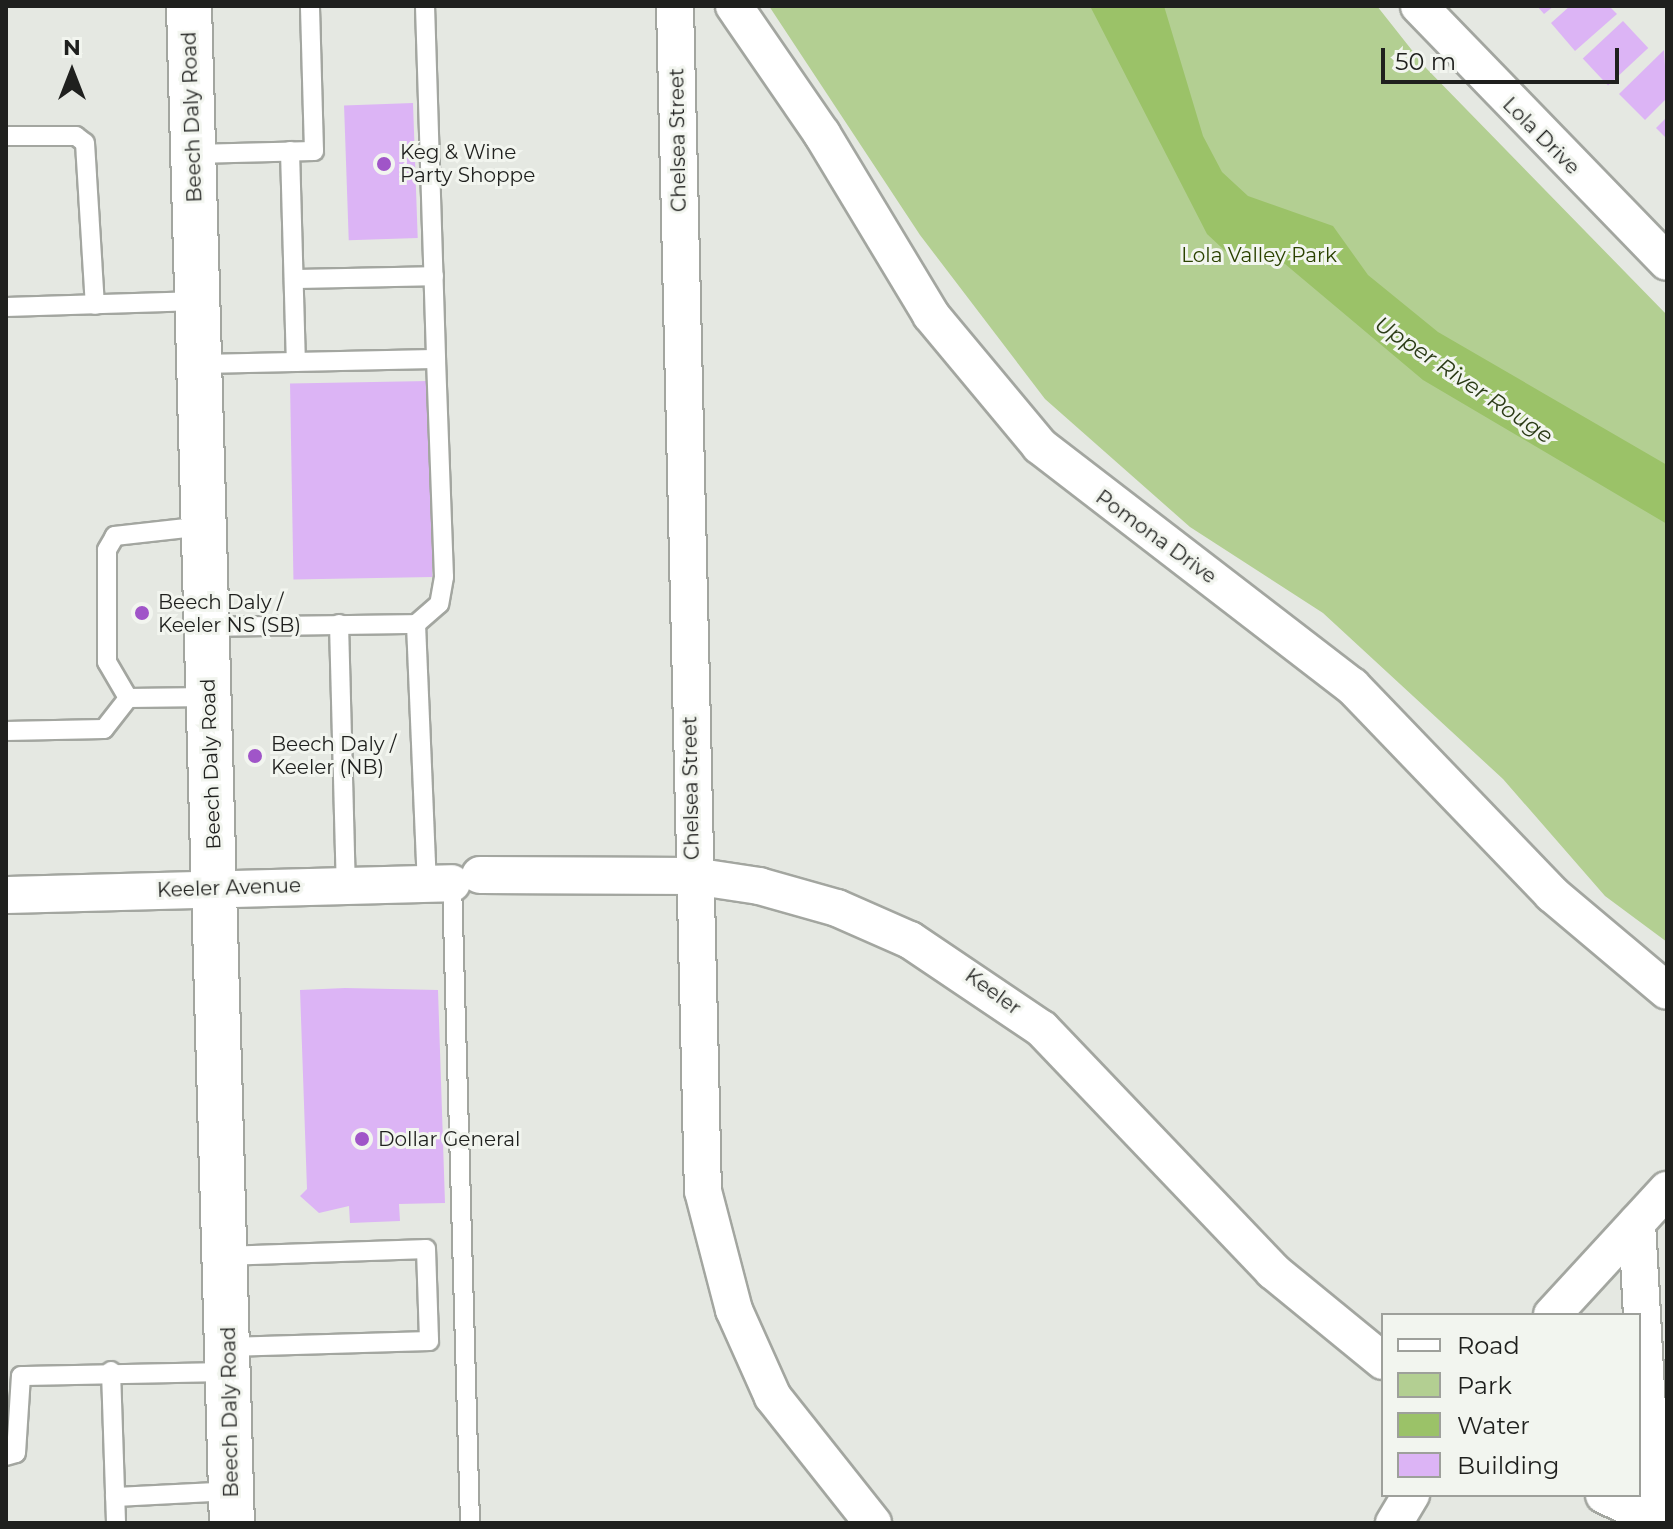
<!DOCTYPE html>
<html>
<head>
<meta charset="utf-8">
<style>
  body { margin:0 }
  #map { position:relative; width:1673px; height:1529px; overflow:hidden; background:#e5e8e2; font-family:Montserrat,sans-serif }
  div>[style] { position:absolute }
  .green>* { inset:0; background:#b3cf92 }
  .water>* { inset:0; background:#9bc268 }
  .building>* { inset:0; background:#dcb4f5; transform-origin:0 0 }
  .roads { filter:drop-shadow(2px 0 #a3a6a0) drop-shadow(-2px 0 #a3a6a0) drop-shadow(0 2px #a3a6a0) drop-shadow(0 -2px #a3a6a0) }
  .service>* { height:18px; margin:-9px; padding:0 9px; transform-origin:9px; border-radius:9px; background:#fff }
  .minor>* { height:36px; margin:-18px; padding:0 18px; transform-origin:18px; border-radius:18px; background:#fff }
  .secondary>* { height:44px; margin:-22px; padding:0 22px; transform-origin:22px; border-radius:22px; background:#fff }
  .dots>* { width:22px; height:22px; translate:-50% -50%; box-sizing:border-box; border:4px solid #f2f5ef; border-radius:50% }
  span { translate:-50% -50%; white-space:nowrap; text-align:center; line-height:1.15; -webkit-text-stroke:6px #f2f5ef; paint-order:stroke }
  .street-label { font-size:20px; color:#1f201e }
  .poi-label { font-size:20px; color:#1f201e }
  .left { translate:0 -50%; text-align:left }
  .park-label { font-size:20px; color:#2b4200 }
  .water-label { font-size:22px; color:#2b3b16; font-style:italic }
  .frame { position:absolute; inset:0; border:8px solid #1f201e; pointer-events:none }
  .legend { position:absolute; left:1381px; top:1313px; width:260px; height:184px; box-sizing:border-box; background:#f2f5ef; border:2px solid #9ea09b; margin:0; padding:10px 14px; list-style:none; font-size:24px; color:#1f201e }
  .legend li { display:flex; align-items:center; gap:16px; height:40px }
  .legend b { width:40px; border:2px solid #9ea09b }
  .north { position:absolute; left:32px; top:32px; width:80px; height:80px; -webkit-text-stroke:6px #f2f5ef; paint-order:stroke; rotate:0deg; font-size:22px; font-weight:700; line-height:32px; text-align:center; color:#1f201e }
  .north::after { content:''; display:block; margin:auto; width:28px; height:36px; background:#1f201e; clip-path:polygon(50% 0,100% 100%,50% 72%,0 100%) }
  .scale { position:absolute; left:1381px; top:48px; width:238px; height:36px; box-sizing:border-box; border:4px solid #1f201e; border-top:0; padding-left:10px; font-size:24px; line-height:28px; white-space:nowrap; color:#1f201e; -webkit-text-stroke:6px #f2f5ef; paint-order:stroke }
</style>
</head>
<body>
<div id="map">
  <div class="green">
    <i style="clip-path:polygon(769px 6px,1377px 6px,1426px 68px,1667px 315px,1667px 942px,1605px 896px,1503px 779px,1323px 613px,1190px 527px,1045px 399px,920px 235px)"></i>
  </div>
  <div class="water">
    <i style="clip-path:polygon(1090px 6px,1164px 6px,1203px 136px,1222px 172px,1248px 196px,1333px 226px,1368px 275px,1438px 332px,1667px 465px,1667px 524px,1423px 380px,1285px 264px,1259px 257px,1236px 261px,1207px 234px)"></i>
  </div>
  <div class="building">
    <i style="clip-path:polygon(1537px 6px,1554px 6px,1544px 14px)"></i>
    <i style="clip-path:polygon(1570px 6px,1609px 6px,1617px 14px,1575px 51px,1551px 23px)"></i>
    <i style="left:1623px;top:21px;width:37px;height:55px;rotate:47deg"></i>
    <i style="clip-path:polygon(1664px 50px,1667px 98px,1645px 120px,1619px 94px)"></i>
    <i style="left:413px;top:103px;width:135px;height:69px;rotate:88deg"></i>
    <i style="clip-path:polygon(1667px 117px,1667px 139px,1656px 128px)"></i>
    <i style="left:429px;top:381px;width:196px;height:139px;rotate:89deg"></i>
    <i style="clip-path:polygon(345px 988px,438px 990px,445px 1203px,399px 1204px,400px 1221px,350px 1223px,349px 1206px,319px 1213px,300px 1196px,307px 1189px,300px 990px)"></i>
  </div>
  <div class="roads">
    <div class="service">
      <i style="left:425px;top:6px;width:353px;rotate:88.2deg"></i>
      <i style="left:6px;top:136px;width:70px"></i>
      <i style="left:76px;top:136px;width:11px;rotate:38deg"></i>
      <i style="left:85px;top:143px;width:162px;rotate:86.5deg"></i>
      <i style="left:290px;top:151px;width:211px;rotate:88.4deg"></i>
      <i style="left:193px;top:154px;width:121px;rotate:-1.4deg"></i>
      <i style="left:314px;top:151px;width:145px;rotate:-91.6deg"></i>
      <i style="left:294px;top:279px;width:140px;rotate:-1.2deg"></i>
      <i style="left:6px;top:307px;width:192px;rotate:-1.8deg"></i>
      <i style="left:199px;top:364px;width:237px;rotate:-1.2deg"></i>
      <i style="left:436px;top:359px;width:218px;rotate:87.9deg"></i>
      <i style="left:444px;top:577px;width:27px;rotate:100deg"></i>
      <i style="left:439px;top:604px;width:30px;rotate:139deg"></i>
      <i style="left:416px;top:624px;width:209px;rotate:179.2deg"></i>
      <i style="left:204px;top:526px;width:90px;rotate:173.6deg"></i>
      <i style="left:115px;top:536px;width:16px;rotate:120deg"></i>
      <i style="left:107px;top:550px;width:112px;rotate:90deg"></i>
      <i style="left:107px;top:662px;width:42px;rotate:59.7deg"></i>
      <i style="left:128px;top:698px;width:81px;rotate:-0.7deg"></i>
      <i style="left:339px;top:624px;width:260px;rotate:88.5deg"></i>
      <i style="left:416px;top:624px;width:259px;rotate:87.6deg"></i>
      <i style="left:6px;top:731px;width:98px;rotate:-1.2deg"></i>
      <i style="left:104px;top:729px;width:39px;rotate:-52deg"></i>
      <i style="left:452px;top:883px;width:640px;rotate:88.39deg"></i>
      <i style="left:225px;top:1256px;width:201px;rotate:-2deg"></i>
      <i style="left:426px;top:1249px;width:92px;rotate:88.1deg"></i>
      <i style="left:429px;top:1341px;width:201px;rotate:178.3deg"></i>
      <i style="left:111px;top:1371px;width:152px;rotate:88.1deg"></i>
      <i style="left:6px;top:1456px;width:10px;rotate:-17deg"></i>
      <i style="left:16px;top:1453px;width:77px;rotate:-86.3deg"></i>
      <i style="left:21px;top:1376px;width:208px;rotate:-1.1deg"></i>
      <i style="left:115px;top:1497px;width:117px;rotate:-2.9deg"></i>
    </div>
    <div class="minor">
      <i style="left:675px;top:6px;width:1185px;rotate:88.65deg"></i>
      <i style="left:703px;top:1191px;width:123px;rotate:75.4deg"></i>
      <i style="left:734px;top:1310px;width:95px;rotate:65.9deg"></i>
      <i style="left:773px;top:1397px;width:161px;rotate:51.6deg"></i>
      <i style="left:734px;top:6px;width:155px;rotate:55.5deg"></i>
      <i style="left:822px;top:134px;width:211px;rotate:58.9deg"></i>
      <i style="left:931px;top:315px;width:170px;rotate:50.2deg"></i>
      <i style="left:1040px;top:446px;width:394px;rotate:37.6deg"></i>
      <i style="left:1352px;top:686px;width:289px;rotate:46.1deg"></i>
      <i style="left:1552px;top:894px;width:150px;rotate:40.1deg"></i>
      <i style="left:1419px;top:6px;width:356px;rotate:45.9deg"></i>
      <i style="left:480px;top:875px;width:213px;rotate:0.3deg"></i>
      <i style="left:693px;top:876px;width:67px;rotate:8.6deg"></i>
      <i style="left:759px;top:886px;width:81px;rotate:15.8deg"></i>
      <i style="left:837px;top:908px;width:80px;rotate:23.7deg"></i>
      <i style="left:910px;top:940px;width:159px;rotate:34deg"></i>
      <i style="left:1042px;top:1029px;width:335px;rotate:46.3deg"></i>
      <i style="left:1273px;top:1271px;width:142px;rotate:39.3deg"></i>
      <i style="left:6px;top:895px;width:446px;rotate:-1.5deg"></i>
      <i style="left:1637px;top:1223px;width:300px;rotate:86.9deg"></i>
      <i style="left:1552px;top:1315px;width:170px;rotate:-47.4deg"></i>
      <i style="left:1604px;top:1495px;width:66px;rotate:25deg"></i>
      <i style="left:1394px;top:1523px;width:33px;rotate:-59deg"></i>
    </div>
    <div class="secondary">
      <i style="left:189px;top:6px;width:1518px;rotate:88.38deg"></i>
    </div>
  </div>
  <div class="dots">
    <i style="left:384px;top:164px;background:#a055c8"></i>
    <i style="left:142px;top:613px;background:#a055c8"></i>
    <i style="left:255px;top:756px;background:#a055c8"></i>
    <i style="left:362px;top:1139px;background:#a055c8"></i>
  </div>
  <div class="street-label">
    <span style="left:192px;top:117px;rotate:-92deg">Beech Daly Road</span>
    <span style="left:1541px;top:136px;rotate:45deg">Lola Drive</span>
    <span style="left:678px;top:140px;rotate:-91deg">Chelsea Street</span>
    <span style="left:1156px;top:537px;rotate:36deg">Pomona Drive</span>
    <span style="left:211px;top:764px;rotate:-92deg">Beech Daly Road</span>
    <span style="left:691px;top:788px;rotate:-91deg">Chelsea Street</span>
    <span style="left:229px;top:888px;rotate:-2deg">Keeler Avenue</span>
    <span style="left:993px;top:992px;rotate:36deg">Keeler</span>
    <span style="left:230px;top:1412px;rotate:-91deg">Beech Daly Road</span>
  </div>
  <div class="poi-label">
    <span class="left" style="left:400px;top:164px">Keg &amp; Wine<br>Party Shoppe</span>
    <span class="left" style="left:158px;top:614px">Beech Daly /<br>Keeler NS (SB)</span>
    <span class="left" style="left:271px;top:756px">Beech Daly /<br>Keeler (NB)</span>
    <span class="left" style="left:378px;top:1139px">Dollar General</span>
  </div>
  <div class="park-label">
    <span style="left:1259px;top:255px">Lola Valley Park</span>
  </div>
  <div class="water-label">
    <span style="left:1464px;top:380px;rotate:34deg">Upper River Rouge</span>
  </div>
  <div class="frame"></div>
  <ul class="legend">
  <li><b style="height:10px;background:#fff"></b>Road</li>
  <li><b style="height:22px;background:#b3cf92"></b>Park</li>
  <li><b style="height:22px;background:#9bc268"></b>Water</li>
  <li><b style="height:22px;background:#dcb4f5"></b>Building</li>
  </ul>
  <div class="north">N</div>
  <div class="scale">50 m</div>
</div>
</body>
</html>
